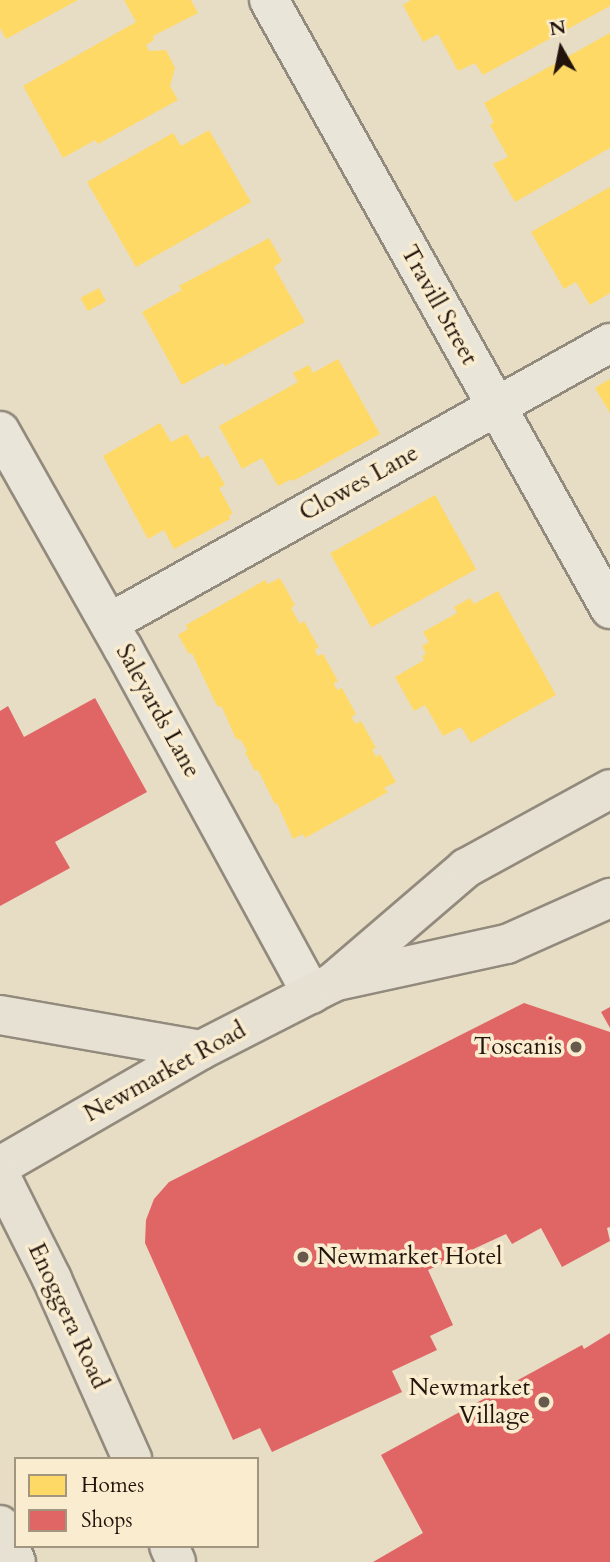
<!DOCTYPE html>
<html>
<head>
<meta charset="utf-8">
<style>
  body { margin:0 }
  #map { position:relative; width:610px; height:1562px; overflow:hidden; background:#e7dcc4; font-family:Cardo,serif }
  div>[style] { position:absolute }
  .homes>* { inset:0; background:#ffd966; transform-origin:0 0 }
  .shops>* { inset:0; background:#e06666 }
  .roads { filter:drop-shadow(2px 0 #928a7c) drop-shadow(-2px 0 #928a7c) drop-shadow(0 2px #928a7c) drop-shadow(0 -2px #928a7c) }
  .minor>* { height:38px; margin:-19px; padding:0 19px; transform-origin:19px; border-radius:19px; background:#eae5d9 }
  .major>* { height:38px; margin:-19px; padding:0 19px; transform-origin:19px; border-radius:19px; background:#e7e1d3 }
  .dots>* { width:19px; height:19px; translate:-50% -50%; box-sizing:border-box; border:4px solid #f9eccf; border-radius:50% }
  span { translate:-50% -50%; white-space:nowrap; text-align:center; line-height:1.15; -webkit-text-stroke:7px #f9eccf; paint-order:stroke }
  .street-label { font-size:24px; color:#22140c }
  .poi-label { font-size:24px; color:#22140c }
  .right { translate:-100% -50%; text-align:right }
  .left { translate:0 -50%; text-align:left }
  .legend { position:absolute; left:14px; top:1457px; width:245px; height:91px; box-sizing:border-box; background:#f9eccf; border:2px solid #a39681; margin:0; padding:9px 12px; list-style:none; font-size:21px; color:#22140c }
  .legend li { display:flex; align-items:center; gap:14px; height:35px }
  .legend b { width:35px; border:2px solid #a39681 }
  .north { position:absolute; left:526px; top:14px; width:70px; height:70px; -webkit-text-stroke:5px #f9eccf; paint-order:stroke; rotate:351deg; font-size:19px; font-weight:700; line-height:28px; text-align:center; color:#22140c }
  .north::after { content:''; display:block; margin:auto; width:24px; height:32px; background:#22140c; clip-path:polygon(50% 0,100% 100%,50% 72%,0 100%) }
</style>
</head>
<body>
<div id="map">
  <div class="homes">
    <i style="clip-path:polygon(0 0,78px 0,6px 39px,0 28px)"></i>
    <i style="clip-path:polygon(124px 0,191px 0,198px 13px,153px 36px,154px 40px,146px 45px,149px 51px,166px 50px,175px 68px,170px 86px,178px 100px,98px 144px,95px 140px,63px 158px,23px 86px,136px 22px)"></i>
    <i style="clip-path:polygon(411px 0,610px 0,610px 6px,483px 75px,475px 63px,458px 71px,438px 34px,423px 42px,403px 5px)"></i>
    <i style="clip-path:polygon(610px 33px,610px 148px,515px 202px,493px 164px,508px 157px,490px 125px,494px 122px,484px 103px)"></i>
    <i style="clip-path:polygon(209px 130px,251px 202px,136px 267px,87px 182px,173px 133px,181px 146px)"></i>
    <i style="clip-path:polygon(610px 187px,610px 293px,590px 305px,576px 282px,564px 289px,531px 232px)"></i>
    <i style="clip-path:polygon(269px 238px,282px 261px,274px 267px,305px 322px,225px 366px,223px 363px,182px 385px,142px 312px,182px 290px,179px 286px)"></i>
    <i style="left:99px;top:288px;width:15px;height:21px;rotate:62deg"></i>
    <i style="clip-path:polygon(338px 359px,380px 434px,293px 481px,292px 479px,278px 486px,262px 458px,242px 469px,219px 426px,298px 382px,293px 373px,309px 365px,313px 373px)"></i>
    <i style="clip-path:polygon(610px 379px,610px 413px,595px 388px)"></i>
    <i style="clip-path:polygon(160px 423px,171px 442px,187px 434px,202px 459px,208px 455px,225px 485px,219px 488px,233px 514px,229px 515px,230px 519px,174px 549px,164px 530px,148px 539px,103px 456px)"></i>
    <i style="left:435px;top:495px;width:85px;height:120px;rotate:61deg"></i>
    <i style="clip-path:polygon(280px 578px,295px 605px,291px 608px,300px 624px,304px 621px,319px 648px,315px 649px,316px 653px,318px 656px,323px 654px,338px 681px,334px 683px,335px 687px,338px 690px,342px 688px,356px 714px,351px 717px,356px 724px,361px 721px,376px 748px,372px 749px,376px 757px,380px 754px,396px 782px,384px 788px,388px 792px,305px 838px,303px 834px,293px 839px,277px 803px,275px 804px,258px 770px,255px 771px,245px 752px,247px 751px,241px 740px,236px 739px,222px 707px,217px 706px,192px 653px,189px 654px,178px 635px,188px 629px,186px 625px,265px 580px,268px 584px)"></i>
    <i style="clip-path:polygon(498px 591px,556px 695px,471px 743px,461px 727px,443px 736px,425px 705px,414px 711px,395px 677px,424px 660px,422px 656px,426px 654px,422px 646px,429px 642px,423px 632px,457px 613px,454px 607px,470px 598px,474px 604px)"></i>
  </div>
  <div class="shops">
    <i style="clip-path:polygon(95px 698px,147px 792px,55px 842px,70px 868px,0 906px,0 711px,8px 706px,24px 737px)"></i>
    <i style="clip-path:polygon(524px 1003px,610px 1032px,610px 1227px,607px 1228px,610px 1241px,562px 1267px,541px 1228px,512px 1244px,506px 1234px,428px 1270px,453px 1325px,430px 1336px,437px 1350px,392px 1371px,402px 1392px,272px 1452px,260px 1428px,233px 1440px,145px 1243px,146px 1220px,154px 1199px,169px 1182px)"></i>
    <i style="clip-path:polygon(610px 1007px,610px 1028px,601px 1012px)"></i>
    <i style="clip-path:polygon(610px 1333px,610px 1562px,373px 1562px,423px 1533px,381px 1455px,582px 1345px,584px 1349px)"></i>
  </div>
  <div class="roads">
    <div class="minor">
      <i style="left:269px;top:0;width:698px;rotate:60.75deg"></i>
      <i style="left:0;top:431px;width:249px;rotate:60.5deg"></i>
      <i style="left:123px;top:648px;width:394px;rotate:61.4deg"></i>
      <i style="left:109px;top:623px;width:574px;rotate:-29.2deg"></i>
    </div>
    <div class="major">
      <i style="left:337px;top:981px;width:174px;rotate:-12.3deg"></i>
      <i style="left:507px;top:944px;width:113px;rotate:-24.1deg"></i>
      <i style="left:0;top:1015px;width:204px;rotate:9.9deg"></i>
      <i style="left:0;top:1166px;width:232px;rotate:-30deg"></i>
      <i style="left:201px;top:1050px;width:147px;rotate:-27.1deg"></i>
      <i style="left:332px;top:983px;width:177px;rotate:-40.6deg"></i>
      <i style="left:466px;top:868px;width:164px;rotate:-28.7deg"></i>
      <i style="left:0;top:1175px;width:116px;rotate:63.4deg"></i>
      <i style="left:52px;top:1279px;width:197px;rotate:66deg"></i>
      <i style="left:0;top:1525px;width:40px;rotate:66.6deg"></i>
      <i style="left:169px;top:1546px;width:17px;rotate:66deg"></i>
    </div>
  </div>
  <div class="dots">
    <i style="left:576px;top:1047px;background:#675a4c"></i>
    <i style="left:303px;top:1257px;background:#675a4c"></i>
    <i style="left:544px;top:1402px;background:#675a4c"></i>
  </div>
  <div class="street-label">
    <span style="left:439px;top:305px;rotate:61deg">Travill Street</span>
    <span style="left:359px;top:483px;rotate:-29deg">Clowes Lane</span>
    <span style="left:158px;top:711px;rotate:61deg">Saleyards Lane</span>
    <span style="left:165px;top:1072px;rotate:-29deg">Newmarket Road</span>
    <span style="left:68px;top:1316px;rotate:65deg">Enoggera Road</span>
  </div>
  <div class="poi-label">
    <span class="right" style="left:562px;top:1047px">Toscanis</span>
    <span class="left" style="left:317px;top:1257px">Newmarket Hotel</span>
    <span class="right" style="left:530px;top:1402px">Newmarket<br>Village</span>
  </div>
  <ul class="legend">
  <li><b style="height:19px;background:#ffd966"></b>Homes</li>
  <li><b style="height:19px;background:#e06666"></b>Shops</li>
  </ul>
  <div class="north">N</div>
</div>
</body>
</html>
